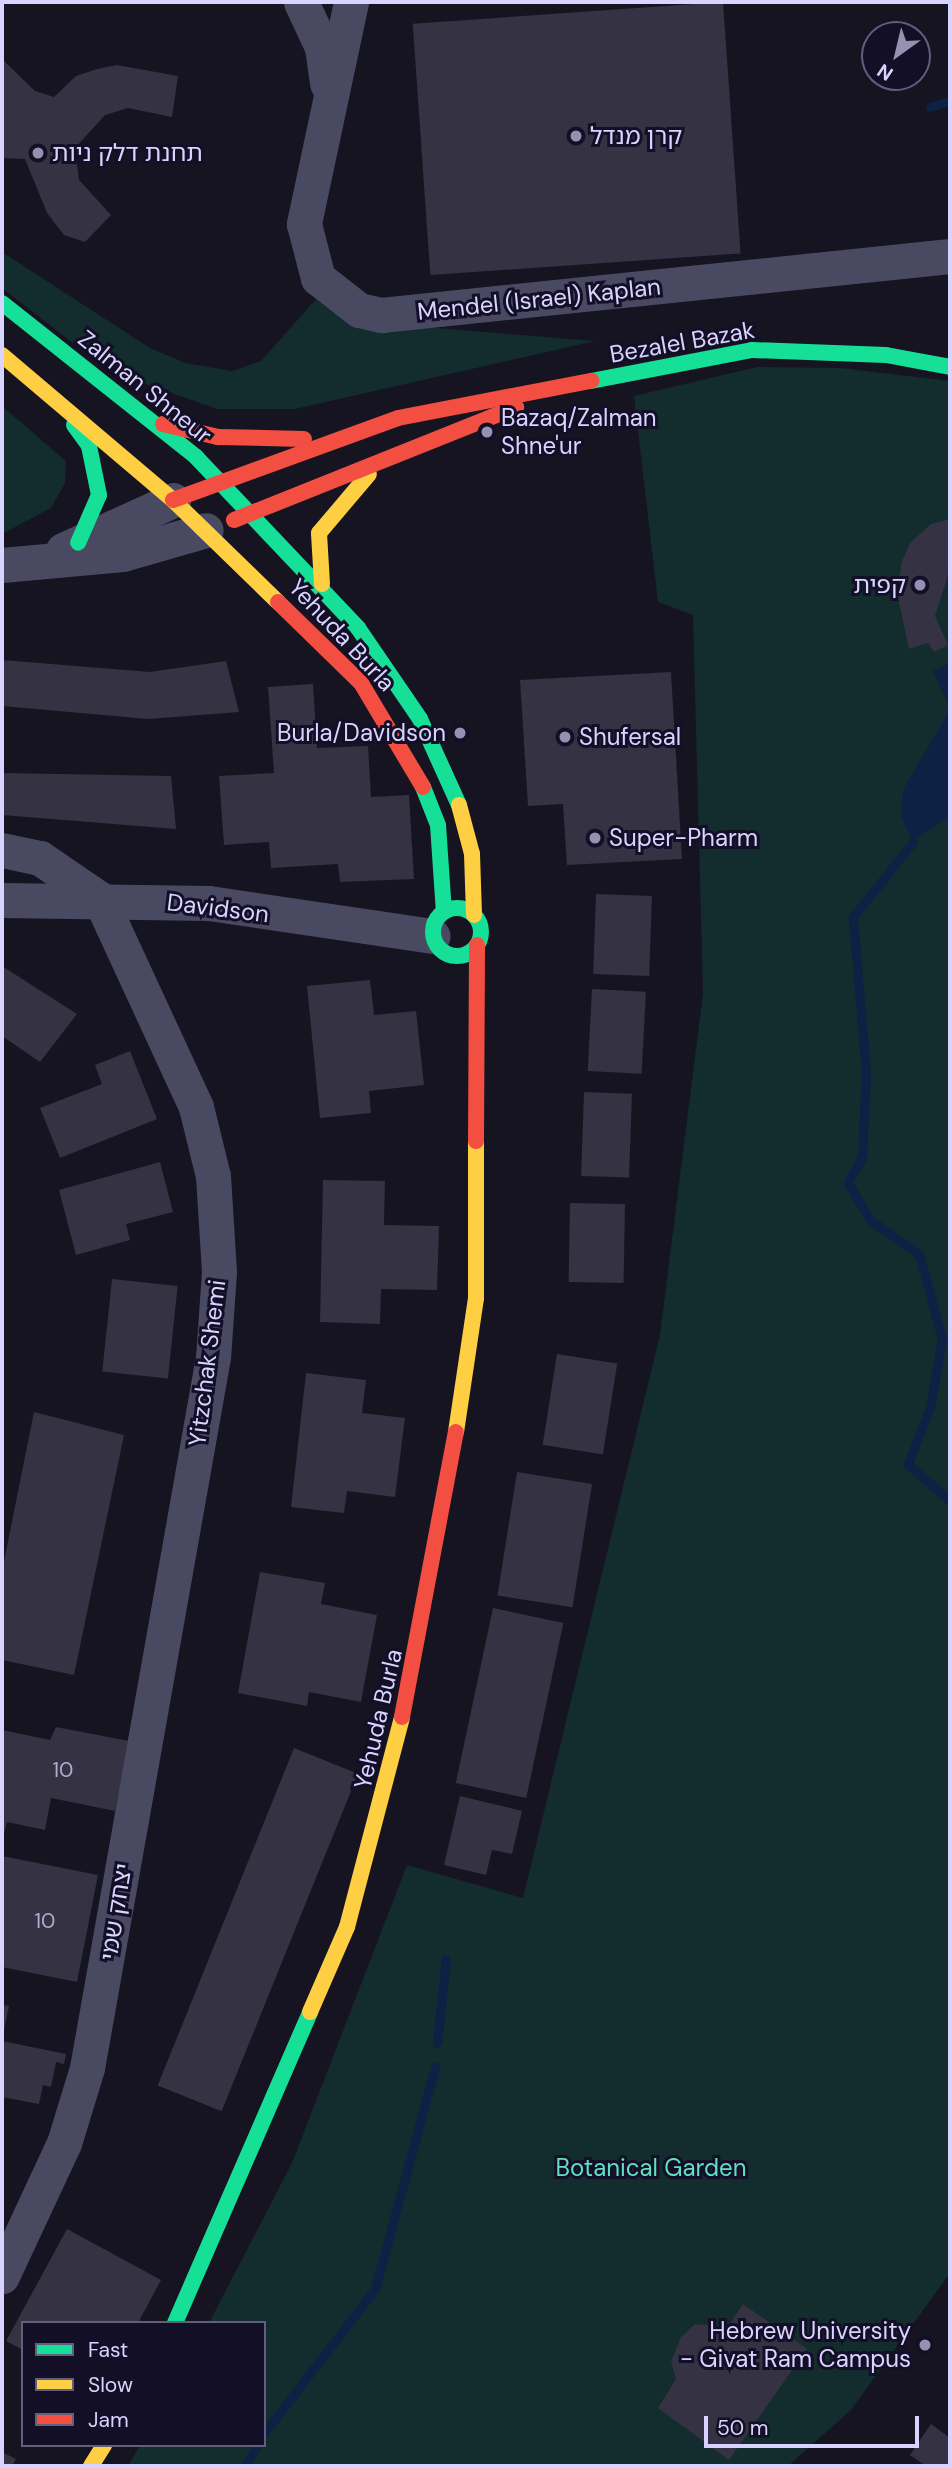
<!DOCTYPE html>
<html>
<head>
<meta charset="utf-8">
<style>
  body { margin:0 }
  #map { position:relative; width:952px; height:2468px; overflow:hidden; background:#161421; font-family:"DM Sans","Noto Sans Hebrew",sans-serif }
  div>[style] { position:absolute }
  .green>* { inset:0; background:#132c2d }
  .water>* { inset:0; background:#0d2144 }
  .stream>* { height:9px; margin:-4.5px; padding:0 4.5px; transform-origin:4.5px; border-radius:4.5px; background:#0d2144 }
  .building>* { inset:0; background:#343243; transform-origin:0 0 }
  .street>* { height:35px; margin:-17.5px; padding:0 17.5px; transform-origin:17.5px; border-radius:17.5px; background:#4a4962 }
  .fast>* { height:16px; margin:-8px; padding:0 8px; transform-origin:8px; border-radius:8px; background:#16e098 }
  .fast>.ring { margin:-8px; padding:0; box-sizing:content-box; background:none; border:16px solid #16e098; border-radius:50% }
  .slow>* { height:16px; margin:-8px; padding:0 8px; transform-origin:8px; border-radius:8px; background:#ffcf43 }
  .jam>* { height:16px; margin:-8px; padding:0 8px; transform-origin:8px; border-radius:8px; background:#f24e42 }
  .dots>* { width:19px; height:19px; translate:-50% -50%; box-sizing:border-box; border:4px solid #130f26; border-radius:50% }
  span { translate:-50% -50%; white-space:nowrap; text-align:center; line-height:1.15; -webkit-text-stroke:6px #130f26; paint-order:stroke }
  .number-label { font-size:21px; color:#b0acd0 }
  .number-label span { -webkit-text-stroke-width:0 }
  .poi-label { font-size:24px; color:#d9d4ff }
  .left { translate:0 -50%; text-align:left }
  .right { translate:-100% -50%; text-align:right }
  .street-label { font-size:24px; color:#d9d4ff }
  .park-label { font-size:24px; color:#5fe0c0 }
  .frame { position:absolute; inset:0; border:4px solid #d9d4ff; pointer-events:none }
  .legend { position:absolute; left:21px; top:2321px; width:245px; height:126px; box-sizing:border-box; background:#130f26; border:2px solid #625e7d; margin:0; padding:9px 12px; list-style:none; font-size:21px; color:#d9d4ff }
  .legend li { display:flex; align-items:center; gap:14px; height:35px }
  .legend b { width:35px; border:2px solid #625e7d }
  .north { position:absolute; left:861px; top:21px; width:70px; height:70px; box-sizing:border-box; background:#130f26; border:2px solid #625e7d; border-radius:50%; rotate:214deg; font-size:19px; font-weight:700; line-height:28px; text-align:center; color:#d9d4ff }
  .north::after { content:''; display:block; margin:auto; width:24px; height:32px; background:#9591b1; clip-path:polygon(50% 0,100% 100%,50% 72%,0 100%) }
  .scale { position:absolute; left:704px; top:2416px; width:215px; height:32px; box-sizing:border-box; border:4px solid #d9d4ff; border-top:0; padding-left:9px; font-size:21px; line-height:24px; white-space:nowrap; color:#d9d4ff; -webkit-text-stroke:5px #130f26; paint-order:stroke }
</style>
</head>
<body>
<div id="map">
  <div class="green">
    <i style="clip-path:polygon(2px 252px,150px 348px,185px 363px,232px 371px,261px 361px,317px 298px,376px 323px,595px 341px,295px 409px,217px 409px,109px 371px,2px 288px)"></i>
    <i style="clip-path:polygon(757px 367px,840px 368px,950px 381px,950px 2273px,851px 2410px,788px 2466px,128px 2466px,140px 2445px,264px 2445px,264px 2323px,209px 2323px,292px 2163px,407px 1865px,523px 1898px,660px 1335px,703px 993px,693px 615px,658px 602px,634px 396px)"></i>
    <i style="clip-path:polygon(2px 406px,66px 461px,65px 483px,51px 508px,2px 534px)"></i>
  </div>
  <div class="water">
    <i style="clip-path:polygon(950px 663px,950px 815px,913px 841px,901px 817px,903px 790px,950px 709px,933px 671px)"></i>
  </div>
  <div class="stream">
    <i style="left:930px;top:107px;width:21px;rotate:-19deg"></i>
    <i style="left:913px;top:842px;width:96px;rotate:128.7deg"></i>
    <i style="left:853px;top:917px;width:155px;rotate:85.2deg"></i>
    <i style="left:866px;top:1071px;width:86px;rotate:92.7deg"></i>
    <i style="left:862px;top:1157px;width:29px;rotate:119deg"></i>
    <i style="left:848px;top:1182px;width:44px;rotate:59.9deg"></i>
    <i style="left:870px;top:1220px;width:60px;rotate:34.8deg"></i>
    <i style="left:919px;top:1254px;width:88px;rotate:74.9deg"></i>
    <i style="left:942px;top:1339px;width:69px;rotate:100deg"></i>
    <i style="left:930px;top:1407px;width:61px;rotate:111.1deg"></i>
    <i style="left:908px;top:1464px;width:56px;rotate:41.4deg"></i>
    <i style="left:437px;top:2043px;width:84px;rotate:-83.9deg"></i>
    <i style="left:264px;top:2433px;width:182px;rotate:-52.4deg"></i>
    <i style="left:375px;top:2289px;width:231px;rotate:-74.9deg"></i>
    <i style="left:245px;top:2466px;width:24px;rotate:-60deg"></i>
  </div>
  <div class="building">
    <i style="left:723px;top:2px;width:252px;height:311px;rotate:86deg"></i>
    <i style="clip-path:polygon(2px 59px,35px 91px,54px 97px,76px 76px,97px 69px,117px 65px,178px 76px,172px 117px,128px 108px,105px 115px,75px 148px,79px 180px,111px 215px,85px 242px,64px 235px,47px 213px,25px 159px,2px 158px)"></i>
    <i style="clip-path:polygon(950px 519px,950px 569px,935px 616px,948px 645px,934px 652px,928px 643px,909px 649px,897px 593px,902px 561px,910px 543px,931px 524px)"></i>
    <i style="clip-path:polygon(2px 660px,150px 672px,226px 661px,239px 712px,148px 719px,2px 706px)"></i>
    <i style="clip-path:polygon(671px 672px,682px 859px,567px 865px,563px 804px,528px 806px,520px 680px)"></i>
    <i style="clip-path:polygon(313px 684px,317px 748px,368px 746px,371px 797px,409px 795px,414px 879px,340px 882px,338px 864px,271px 868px,269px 842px,224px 845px,219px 776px,274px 773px,268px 687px)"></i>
    <i style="clip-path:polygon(2px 773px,171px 776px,176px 829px,2px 815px)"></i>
    <i style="left:596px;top:894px;width:56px;height:80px;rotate:2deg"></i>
    <i style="clip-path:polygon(2px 966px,77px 1014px,40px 1062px,2px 1036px)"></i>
    <i style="clip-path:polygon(370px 980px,374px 1015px,416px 1011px,424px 1085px,369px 1091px,371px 1113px,320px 1118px,307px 986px)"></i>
    <i style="left:592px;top:989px;width:54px;height:82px;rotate:3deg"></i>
    <i style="clip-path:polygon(130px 1051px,157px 1119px,60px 1158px,40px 1108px,102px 1084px,95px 1065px)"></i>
    <i style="left:584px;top:1092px;width:48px;height:84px;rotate:2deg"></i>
    <i style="clip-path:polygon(160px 1162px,173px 1212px,126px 1224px,130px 1240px,76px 1255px,59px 1190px)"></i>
    <i style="clip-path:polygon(323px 1180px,385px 1181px,384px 1225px,439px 1226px,437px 1290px,381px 1289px,380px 1324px,320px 1322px)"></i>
    <i style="left:570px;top:1203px;width:55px;height:79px;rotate:1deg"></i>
    <i style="left:112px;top:1279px;width:66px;height:93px;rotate:6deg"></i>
    <i style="left:557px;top:1354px;width:61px;height:92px;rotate:9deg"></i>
    <i style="clip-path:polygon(306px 1373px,366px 1380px,362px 1413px,405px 1418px,395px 1497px,347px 1491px,344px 1513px,291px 1507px)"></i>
    <i style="clip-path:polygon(34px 1412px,124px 1435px,74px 1675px,2px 1660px,2px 1571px)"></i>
    <i style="left:517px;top:1472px;width:76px;height:125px;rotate:9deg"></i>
    <i style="clip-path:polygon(260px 1572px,325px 1583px,321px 1604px,377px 1615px,361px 1702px,309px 1692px,307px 1706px,238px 1693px)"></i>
    <i style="left:493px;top:1608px;width:72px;height:179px;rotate:12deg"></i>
    <i style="clip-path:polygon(56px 1727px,129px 1741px,115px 1811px,51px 1798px,45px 1830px,7px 1822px,2px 1841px,2px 1730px,50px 1740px)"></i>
    <i style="left:294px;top:1748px;width:69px;height:364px;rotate:22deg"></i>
    <i style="clip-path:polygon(460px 1796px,522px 1811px,512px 1854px,492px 1850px,486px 1875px,444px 1865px)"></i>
    <i style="clip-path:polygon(2px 1856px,98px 1875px,77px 1982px,2px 1967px)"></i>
    <i style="clip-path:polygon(2px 2005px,9px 2006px,3px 2036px,2px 2035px)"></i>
    <i style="clip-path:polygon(2px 2041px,66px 2054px,64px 2064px,56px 2062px,51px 2087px,43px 2085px,39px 2104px,2px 2097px)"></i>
    <i style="clip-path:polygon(67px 2229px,161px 2280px,138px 2323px,23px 2323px,23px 2350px,6px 2341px)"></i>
    <i style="clip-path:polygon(743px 2304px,807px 2349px,729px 2460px,658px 2408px,676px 2379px,671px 2362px,681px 2337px,695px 2324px,728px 2327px)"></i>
    <i style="clip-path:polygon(931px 2424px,950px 2438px,950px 2466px,926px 2466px,910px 2455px)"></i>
    <i style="clip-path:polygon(2px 2452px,16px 2459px,12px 2466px,2px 2466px)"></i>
  </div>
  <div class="street">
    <i style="left:301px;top:2px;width:50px;rotate:65deg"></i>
    <i style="left:322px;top:47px;width:37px;rotate:82deg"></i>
    <i style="left:351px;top:2px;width:227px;rotate:102deg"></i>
    <i style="left:304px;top:224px;width:56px;rotate:75.5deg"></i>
    <i style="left:318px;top:278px;width:52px;rotate:38deg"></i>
    <i style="left:359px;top:310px;width:23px;rotate:13deg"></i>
    <i style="left:381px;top:315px;width:572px;rotate:-5.92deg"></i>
    <i style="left:63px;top:550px;width:121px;rotate:-24.4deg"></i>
    <i style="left:2px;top:565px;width:121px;rotate:-5.2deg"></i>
    <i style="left:123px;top:554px;width:86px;rotate:-16.1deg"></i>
    <i style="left:2px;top:850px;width:39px;rotate:12deg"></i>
    <i style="left:40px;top:858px;width:73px;rotate:34.3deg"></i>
    <i style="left:100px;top:899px;width:229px;rotate:65.2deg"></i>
    <i style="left:196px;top:1107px;width:71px;rotate:76.2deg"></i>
    <i style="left:213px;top:1176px;width:96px;rotate:86.4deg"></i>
    <i style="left:219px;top:1272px;width:85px;rotate:94deg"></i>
    <i style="left:213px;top:1357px;width:722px;rotate:100.05deg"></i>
    <i style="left:87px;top:2068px;width:78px;rotate:107deg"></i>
    <i style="left:64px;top:2143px;width:147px;rotate:115deg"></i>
    <i style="left:2px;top:900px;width:207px;rotate:0.8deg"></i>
    <i style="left:209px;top:903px;width:226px;rotate:8.4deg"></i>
  </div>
  <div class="fast">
    <i style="left:2px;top:303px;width:248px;rotate:38.4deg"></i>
    <i style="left:196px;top:457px;width:236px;rotate:46.5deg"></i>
    <i style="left:358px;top:628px;width:110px;rotate:55.7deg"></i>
    <i style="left:420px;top:719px;width:94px;rotate:65.6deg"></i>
    <i style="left:591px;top:381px;width:164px;rotate:-10.9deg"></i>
    <i style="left:752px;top:350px;width:134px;rotate:2.1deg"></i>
    <i style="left:886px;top:355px;width:65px;rotate:10.6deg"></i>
    <i style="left:74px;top:425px;width:26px;rotate:54deg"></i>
    <i style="left:89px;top:446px;width:50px;rotate:78.5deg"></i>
    <i style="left:99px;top:495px;width:52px;rotate:113.6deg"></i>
    <i style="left:423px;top:787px;width:41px;rotate:68.5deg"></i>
    <i style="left:438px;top:825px;width:87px;rotate:86.1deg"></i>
    <i class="ring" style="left:433px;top:908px;width:32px;height:32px"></i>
    <i style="left:175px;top:2323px;width:339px;rotate:-66.5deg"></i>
  </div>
  <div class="slow">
    <i style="left:2px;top:355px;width:224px;rotate:40.3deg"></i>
    <i style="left:173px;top:500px;width:146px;rotate:44.2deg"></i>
    <i style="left:322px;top:584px;width:51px;rotate:-93.4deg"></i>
    <i style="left:319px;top:533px;width:77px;rotate:-49.7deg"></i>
    <i style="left:459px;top:805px;width:51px;rotate:75.1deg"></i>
    <i style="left:472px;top:854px;width:61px;rotate:88.1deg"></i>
    <i style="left:456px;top:1432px;width:135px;rotate:-81.5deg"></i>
    <i style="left:476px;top:1298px;width:157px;rotate:-90deg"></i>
    <i style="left:310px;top:2012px;width:93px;rotate:-66.5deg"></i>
    <i style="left:347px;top:1927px;width:217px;rotate:-75.3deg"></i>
    <i style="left:91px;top:2466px;width:25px;rotate:-58deg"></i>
  </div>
  <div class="jam">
    <i style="left:163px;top:424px;width:57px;rotate:13.3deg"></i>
    <i style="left:218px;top:437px;width:86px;rotate:1.3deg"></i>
    <i style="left:173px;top:500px;width:239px;rotate:-20deg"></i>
    <i style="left:398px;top:418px;width:197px;rotate:-10.9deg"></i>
    <i style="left:234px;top:520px;width:304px;rotate:-21.8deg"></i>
    <i style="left:278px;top:602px;width:116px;rotate:44.3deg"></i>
    <i style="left:361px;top:683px;width:121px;rotate:59.2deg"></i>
    <i style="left:476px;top:1141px;width:196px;rotate:-89.7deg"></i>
    <i style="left:402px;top:1717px;width:290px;rotate:-79.3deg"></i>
  </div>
  <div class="dots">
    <i style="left:576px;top:136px;background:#9591b1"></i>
    <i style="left:38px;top:153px;background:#9591b1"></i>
    <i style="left:487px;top:432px;background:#9591b1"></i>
    <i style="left:920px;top:585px;background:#9591b1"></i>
    <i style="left:460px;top:733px;background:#9591b1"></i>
    <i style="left:565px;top:737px;background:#9591b1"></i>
    <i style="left:595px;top:838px;background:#9591b1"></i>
    <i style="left:925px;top:2345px;background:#9591b1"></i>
  </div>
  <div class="number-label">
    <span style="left:63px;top:1770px">10</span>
    <span style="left:45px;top:1921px">10</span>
  </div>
  <div class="poi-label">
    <span class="left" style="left:590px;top:136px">קרן מנדל</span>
    <span class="left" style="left:52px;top:153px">תחנת דלק ניות</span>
    <span class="left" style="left:501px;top:432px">Bazaq/Zalman<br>Shne'ur</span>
    <span class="right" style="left:906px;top:585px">קפית</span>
    <span class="right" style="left:446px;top:733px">Burla/Davidson</span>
    <span class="left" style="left:579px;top:737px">Shufersal</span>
    <span class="left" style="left:609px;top:838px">Super-Pharm</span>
    <span class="right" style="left:911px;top:2345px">Hebrew University<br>- Givat Ram Campus</span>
  </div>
  <div class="street-label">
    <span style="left:539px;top:299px;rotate:-6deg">Mendel (Israel) Kaplan</span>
    <span style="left:682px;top:342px;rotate:-10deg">Bezalel Bazak</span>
    <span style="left:145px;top:387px;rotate:39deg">Zalman Shneur</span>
    <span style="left:342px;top:635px;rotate:47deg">Yehuda Burla</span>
    <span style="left:218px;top:908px;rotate:7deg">Davidson</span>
    <span style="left:207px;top:1363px;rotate:-83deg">Yitzchak Shemi</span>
    <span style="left:378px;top:1719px;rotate:-77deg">Yehuda Burla</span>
    <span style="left:116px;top:1912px;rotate:-81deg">יצחק שמי</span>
  </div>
  <div class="park-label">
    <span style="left:651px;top:2168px">Botanical Garden</span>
  </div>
  <div class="frame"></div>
  <ul class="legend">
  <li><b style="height:9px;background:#16e098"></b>Fast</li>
  <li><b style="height:9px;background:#ffcf43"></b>Slow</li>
  <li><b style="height:9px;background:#f24e42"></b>Jam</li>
  </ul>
  <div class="north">N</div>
  <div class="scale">50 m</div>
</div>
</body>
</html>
